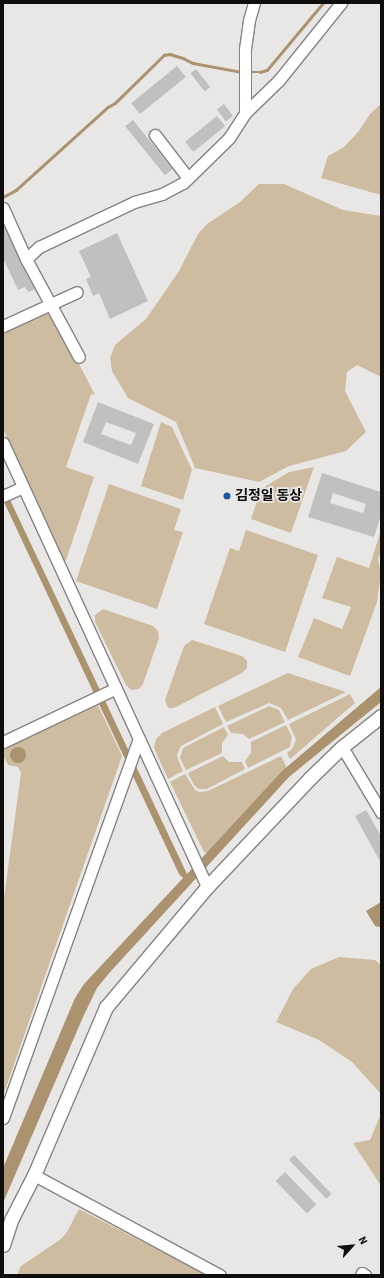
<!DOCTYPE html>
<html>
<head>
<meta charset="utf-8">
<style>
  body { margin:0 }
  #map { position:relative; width:384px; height:1278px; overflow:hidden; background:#e9e7e5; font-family:"Source Sans 3","Noto Sans KR",sans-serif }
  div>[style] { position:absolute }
  .green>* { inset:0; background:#cebca1 }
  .water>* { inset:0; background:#ab936f }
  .round { border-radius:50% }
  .stream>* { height:2.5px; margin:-1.25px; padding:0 1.25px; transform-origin:1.25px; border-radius:1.25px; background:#ab936f }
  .building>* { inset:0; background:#c2c0be; transform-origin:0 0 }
  .roads { filter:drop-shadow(1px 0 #858381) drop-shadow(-1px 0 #858381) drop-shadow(0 1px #858381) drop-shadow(0 -1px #858381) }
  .minor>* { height:11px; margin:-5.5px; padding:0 5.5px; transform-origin:5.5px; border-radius:5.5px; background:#fff }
  .major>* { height:13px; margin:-6.5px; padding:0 6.5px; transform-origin:6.5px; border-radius:6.5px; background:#fff }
  .dots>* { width:11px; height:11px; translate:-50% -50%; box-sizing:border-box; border:2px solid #e9e7e5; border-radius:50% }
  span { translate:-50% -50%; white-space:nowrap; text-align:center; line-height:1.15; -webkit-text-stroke:3.5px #e9e7e5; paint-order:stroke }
  .poi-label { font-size:14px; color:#0f0e0d; font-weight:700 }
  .left { translate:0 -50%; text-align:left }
  .frame { position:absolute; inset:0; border:4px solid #0f0e0d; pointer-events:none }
  .north { position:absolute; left:332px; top:1226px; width:40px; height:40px; -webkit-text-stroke:3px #e9e7e5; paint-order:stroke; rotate:63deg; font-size:11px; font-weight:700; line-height:16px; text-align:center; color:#0f0e0d }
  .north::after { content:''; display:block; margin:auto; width:14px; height:18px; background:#0f0e0d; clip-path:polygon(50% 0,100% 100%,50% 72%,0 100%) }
</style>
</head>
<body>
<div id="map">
  <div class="green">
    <i style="clip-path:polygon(381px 104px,381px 195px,321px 178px,328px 156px,344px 147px,359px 131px,370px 114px)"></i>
    <i style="clip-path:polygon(259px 184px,284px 184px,343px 210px,381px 216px,381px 377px,357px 365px,347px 372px,345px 391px,366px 432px,346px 451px,289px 466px,259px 482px,195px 468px,176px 422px,128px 398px,112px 371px,110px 358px,115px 345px,146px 319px,179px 271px,198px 234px,207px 224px,240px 202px)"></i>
    <i style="clip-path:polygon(46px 313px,51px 313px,55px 317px,95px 395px,91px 394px,66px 467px,94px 477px,66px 560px,64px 561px,3px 429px,3px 334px)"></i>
    <i style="clip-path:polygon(161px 422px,172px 427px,192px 470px,183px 500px,141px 486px)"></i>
    <i style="clip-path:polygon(314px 467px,291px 533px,251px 519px,261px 489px,289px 472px)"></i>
    <i style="clip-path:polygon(109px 484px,181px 509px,174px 530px,183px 532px,157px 609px,76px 581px)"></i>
    <i style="clip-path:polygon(246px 530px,318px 555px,285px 652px,204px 624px,230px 548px,239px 551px)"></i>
    <i style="clip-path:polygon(381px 530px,381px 552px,378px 559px,381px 573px,377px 602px,350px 676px,298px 657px,314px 618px,342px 629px,351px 607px,322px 598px,337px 557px,369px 568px)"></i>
    <i style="clip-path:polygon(103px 609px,153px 626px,158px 631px,159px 638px,143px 684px,139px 689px,131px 690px,126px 685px,95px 622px,95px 615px)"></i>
    <i style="clip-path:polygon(192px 640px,242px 656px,247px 661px,247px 668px,242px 673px,174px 708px,168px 708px,165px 700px,184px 646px)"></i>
    <i style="clip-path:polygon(288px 673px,346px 692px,288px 720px,281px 708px,269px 703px,226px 722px,218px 706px)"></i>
    <i style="clip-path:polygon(350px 694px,355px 703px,290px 759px,287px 753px,292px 749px,296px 740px,289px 724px)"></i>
    <i style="clip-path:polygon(97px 703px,122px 756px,3px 1096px,3px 905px,21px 773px,18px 767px,8px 765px,3px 755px,3px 747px)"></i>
    <i style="clip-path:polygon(269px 706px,279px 710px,285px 722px,249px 739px,243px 734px,231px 733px,227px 726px)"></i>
    <i style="clip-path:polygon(215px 707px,223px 724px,181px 746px,177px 755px,178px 759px,183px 771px,168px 779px,154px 748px,156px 739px,162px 733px)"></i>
    <i style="clip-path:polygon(286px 725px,292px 737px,290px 747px,248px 768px,245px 761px,251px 753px,251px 742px)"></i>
    <i style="clip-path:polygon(224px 727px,228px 735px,222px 743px,222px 753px,186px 770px,180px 758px,183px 748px)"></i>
    <i style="clip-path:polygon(223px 756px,229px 762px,242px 762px,245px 769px,207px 789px,199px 789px,194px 785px,188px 773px)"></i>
    <i style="clip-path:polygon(281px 756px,287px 768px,282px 771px,207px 853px,204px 852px,170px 782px,185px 774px,195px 790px,199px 792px,208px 791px)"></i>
    <i style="clip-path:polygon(339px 957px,375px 960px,381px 965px,381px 1094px,352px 1062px,319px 1040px,276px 1022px,293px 989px,311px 969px)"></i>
    <i style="clip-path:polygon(381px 1114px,381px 1186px,353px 1143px,370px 1140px)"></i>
    <i style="clip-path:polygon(79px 1209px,207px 1275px,17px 1275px,21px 1266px,61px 1239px,67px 1232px)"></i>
  </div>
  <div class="water">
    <i style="clip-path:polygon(3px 485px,187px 874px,282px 771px,381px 687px,381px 702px,289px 777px,111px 971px,97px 988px,83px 1017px,3px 1203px,3px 1168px,75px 998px,84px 984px,183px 878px,179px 874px,3px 500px)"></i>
    <i class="round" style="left:10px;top:747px;width:16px;height:16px"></i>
    <i style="clip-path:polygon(381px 902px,381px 926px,379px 927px,375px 926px,366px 911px)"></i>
  </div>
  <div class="stream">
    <i style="left:247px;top:72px;width:13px"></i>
    <i style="left:260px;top:72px;width:7px;rotate:-16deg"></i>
    <i style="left:267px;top:70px;width:87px;rotate:-50.1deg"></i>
    <i style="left:3px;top:197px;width:15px;rotate:-28deg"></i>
    <i style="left:16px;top:190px;width:124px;rotate:-42.1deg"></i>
    <i style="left:108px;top:107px;width:8px;rotate:-30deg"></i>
    <i style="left:115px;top:103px;width:69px;rotate:-44.4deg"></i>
    <i style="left:164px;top:55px;width:6px;rotate:-9deg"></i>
    <i style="left:170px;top:54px;width:14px;rotate:17deg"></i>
    <i style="left:183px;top:58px;width:11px;rotate:27deg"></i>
    <i style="left:193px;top:63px;width:50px;rotate:10.4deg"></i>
  </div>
  <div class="building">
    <i style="left:177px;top:66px;width:14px;height:59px;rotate:51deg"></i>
    <i style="left:196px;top:69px;width:23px;height:7px;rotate:52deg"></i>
    <i style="left:224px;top:104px;width:15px;height:9px;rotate:53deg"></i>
    <i style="left:217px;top:116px;width:13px;height:41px;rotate:51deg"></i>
    <i style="left:133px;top:120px;width:63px;height:10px;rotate:51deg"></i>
    <i style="clip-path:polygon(3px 222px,35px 289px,28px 292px,25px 287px,18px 290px,3px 258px)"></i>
    <i style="clip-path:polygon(117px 233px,148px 301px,110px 319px,99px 293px,93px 296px,86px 279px,91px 277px,79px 251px)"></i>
    <i style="clip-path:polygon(evenodd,98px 402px,154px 424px,138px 464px,83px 442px,98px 402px,106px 422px,136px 433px,131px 445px,101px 434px,106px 422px)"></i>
    <i style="clip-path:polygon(evenodd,322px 473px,381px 492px,381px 515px,374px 537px,308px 517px,322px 473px,333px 493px,366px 504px,363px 513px,330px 503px,333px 493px)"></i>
    <i style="clip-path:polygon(366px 810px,381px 836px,381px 863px,355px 816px)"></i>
    <i style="left:294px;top:1155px;width:54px;height:7px;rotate:46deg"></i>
    <i style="left:285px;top:1172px;width:45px;height:13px;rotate:46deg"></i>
  </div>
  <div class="roads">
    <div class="minor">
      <i style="left:245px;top:113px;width:64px;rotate:-90deg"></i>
      <i style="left:245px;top:49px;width:29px;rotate:-82deg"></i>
      <i style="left:249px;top:20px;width:18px;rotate:-74deg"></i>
      <i style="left:155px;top:135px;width:54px;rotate:52.5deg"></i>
      <i style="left:3px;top:208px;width:56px;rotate:65.7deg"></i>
      <i style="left:26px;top:259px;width:111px;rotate:61.6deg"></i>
      <i style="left:26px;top:259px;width:18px;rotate:-43deg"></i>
      <i style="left:39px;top:247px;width:105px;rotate:-25.3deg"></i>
      <i style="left:134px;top:202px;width:29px;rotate:-16deg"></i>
      <i style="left:162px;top:194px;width:24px;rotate:-28deg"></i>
      <i style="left:183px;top:183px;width:64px;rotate:-44.4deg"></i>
      <i style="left:229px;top:138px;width:30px;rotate:-57deg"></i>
      <i style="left:245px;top:113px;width:47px;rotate:-44.1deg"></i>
      <i style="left:279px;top:80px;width:99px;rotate:-51.2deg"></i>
      <i style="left:3px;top:326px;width:81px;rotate:-24.7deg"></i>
      <i style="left:3px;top:443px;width:489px;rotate:65.3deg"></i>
      <i style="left:3px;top:496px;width:22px;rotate:-24deg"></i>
      <i style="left:3px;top:742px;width:125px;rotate:-25.5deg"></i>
      <i style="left:342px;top:747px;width:76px;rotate:59deg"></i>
      <i style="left:3px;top:1118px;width:403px;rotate:-70.3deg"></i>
      <i style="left:34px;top:1175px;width:211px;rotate:28.3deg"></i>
      <i style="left:361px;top:1275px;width:2px;rotate:-63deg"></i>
      <i style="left:362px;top:1273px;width:4px;rotate:34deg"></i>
    </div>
    <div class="major">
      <i style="left:3px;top:1245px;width:28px;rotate:-72deg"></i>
      <i style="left:12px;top:1218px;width:48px;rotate:-62.9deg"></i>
      <i style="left:34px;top:1175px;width:183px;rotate:-66.8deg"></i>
      <i style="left:106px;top:1007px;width:157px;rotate:-49.9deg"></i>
      <i style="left:207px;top:887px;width:150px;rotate:-46.6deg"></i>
      <i style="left:310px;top:778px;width:45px;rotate:-44.1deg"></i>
      <i style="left:342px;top:747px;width:50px;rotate:-38.5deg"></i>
    </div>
  </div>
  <div class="dots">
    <i style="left:227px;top:496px;background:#1c57a8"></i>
  </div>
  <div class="poi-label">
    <span class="left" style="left:235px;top:496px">김정일 동상</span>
  </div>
  <div class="frame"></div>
  <div class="north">N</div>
</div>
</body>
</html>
